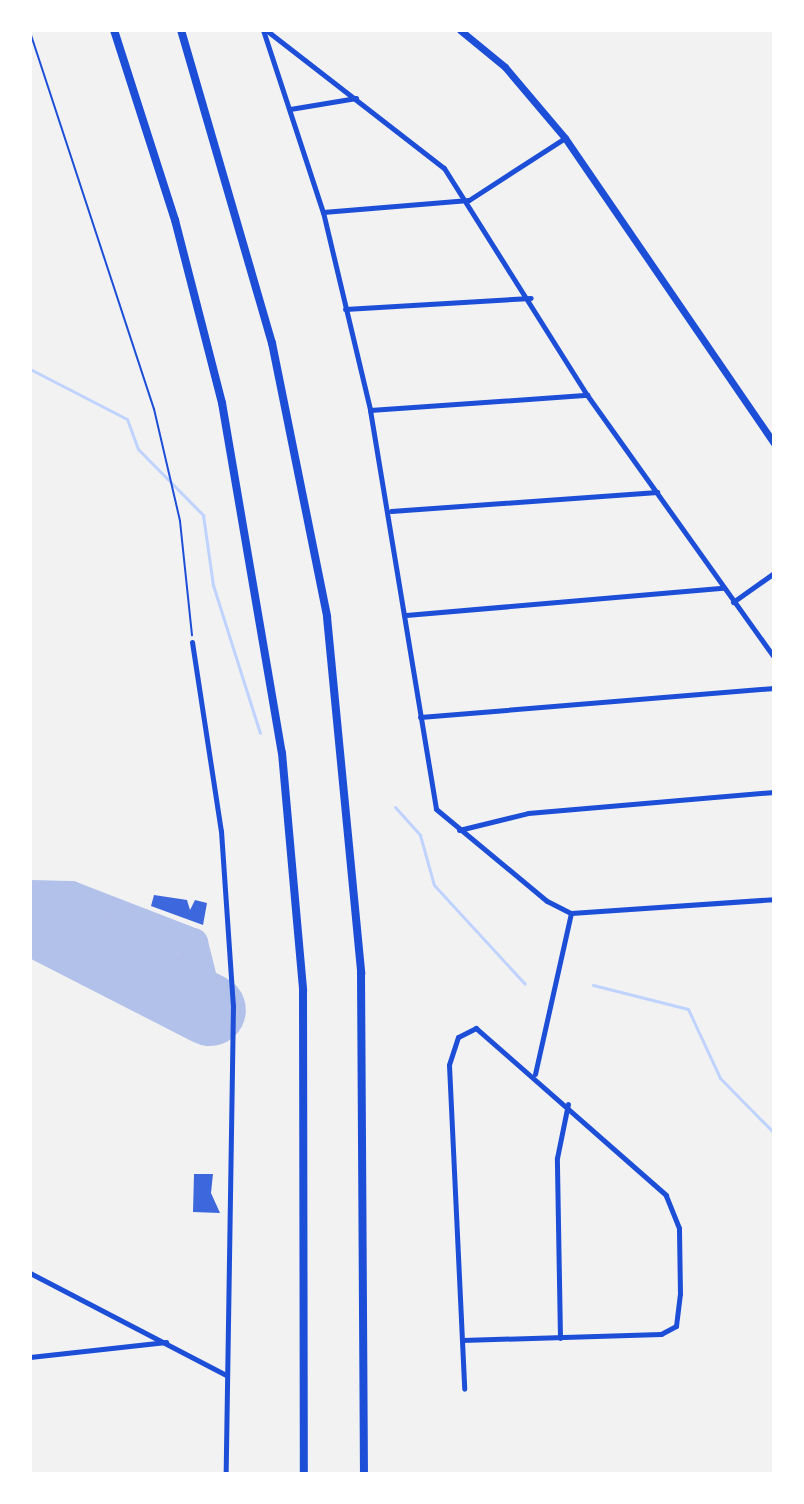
<!DOCTYPE html>
<html>
<head>
<meta charset="utf-8">
<style>
  body { margin:0 }
  #map { position:relative; width:804px; height:1504px; overflow:hidden; background:#f2f2f2; font-family:"Archivo Narrow",sans-serif }
  div>[style] { position:absolute }
  .stream>* { height:3px; margin:-1.5px; padding:0 1.5px; transform-origin:1.5px; border-radius:1.5px; background:#bfd3fe }
  .taxiway>* { height:30px; margin:-15px; padding:0 15px; transform-origin:15px; border-radius:15px; background:#b2c1ea }
  .runway>* { height:72px; margin:-36px; padding:0 36px; transform-origin:36px; border-radius:36px; background:#b2c1ea }
  .building>* { inset:0; background:#3d67dc }
  .path>* { height:2px; margin:-1px; padding:0 1px; transform-origin:1px; border-radius:1px; background:#1d4ed8 }
  .minor>* { height:5px; margin:-2.5px; padding:0 2.5px; transform-origin:2.5px; border-radius:2.5px; background:#1d4ed8 }
  .secondary>* { height:7px; margin:-3.5px; padding:0 3.5px; transform-origin:3.5px; border-radius:3.5px; background:#1d4ed8 }
  .motorway>* { height:8px; margin:-4px; padding:0 4px; transform-origin:4px; border-radius:4px; background:#1d4ed8 }
  span { translate:-50% -50%; white-space:nowrap; text-align:center; line-height:1.15; -webkit-text-stroke:8px #fff; paint-order:stroke }
  .frame { position:absolute; inset:0; border:32px solid #fff; pointer-events:none }
</style>
</head>
<body>
<div id="map">
  <div class="stream">
    <i style="left:30px;top:369px;width:109px;rotate:27.3deg"></i>
    <i style="left:127px;top:419px;width:32px;rotate:70deg"></i>
    <i style="left:138px;top:449px;width:93px;rotate:45.4deg"></i>
    <i style="left:203px;top:515px;width:71px;rotate:81.9deg"></i>
    <i style="left:213px;top:585px;width:155px;rotate:72.4deg"></i>
    <i style="left:395px;top:807px;width:38px;rotate:48deg"></i>
    <i style="left:420px;top:835px;width:52px;rotate:74.4deg"></i>
    <i style="left:434px;top:885px;width:134px;rotate:47.4deg"></i>
    <i style="left:593px;top:985px;width:98px;rotate:14.2deg"></i>
    <i style="left:688px;top:1009px;width:76px;rotate:65.1deg"></i>
    <i style="left:720px;top:1078px;width:77px;rotate:45.5deg"></i>
  </div>
  <div class="taxiway">
    <i style="left:30px;top:895px;width:41px;rotate:1.4deg"></i>
    <i style="left:71px;top:896px;width:131px;rotate:21.1deg"></i>
    <i style="left:193px;top:943px;width:69px;rotate:75.8deg"></i>
    <i style="left:90px;top:904px;width:65px;rotate:65.4deg"></i>
  </div>
  <div class="runway">
    <i style="left:30px;top:918px;width:202px;rotate:27.1deg"></i>
  </div>
  <div class="building">
    <i style="clip-path:polygon(154px 895px,187px 900px,190px 910px,195px 900px,207px 903px,203px 925px,151px 906px)"></i>
    <i style="clip-path:polygon(194px 1174px,213px 1174px,211px 1193px,220px 1213px,193px 1212px)"></i>
  </div>
  <div class="path">
    <i style="left:30px;top:32px;width:397px;rotate:71.8deg"></i>
    <i style="left:154px;top:409px;width:115px;rotate:76.9deg"></i>
    <i style="left:180px;top:521px;width:115px;rotate:84deg"></i>
  </div>
  <div class="minor">
    <i style="left:263px;top:30px;width:192px;rotate:71.8deg"></i>
    <i style="left:323px;top:212px;width:204px;rotate:76.6deg"></i>
    <i style="left:370px;top:410px;width:404px;rotate:80.6deg"></i>
    <i style="left:436px;top:809px;width:144px;rotate:39.7deg"></i>
    <i style="left:547px;top:901px;width:27px;rotate:27deg"></i>
    <i style="left:571px;top:913px;width:203px;rotate:-3.9deg"></i>
    <i style="left:266px;top:30px;width:225px;rotate:37.8deg"></i>
    <i style="left:444px;top:168px;width:268px;rotate:57.8deg"></i>
    <i style="left:587px;top:395px;width:322px;rotate:54.5deg"></i>
    <i style="left:290px;top:109px;width:67px;rotate:-9.5deg"></i>
    <i style="left:323px;top:212px;width:146px;rotate:-4.7deg"></i>
    <i style="left:469px;top:200px;width:114px;rotate:-32.9deg"></i>
    <i style="left:345px;top:309px;width:186px;rotate:-3.4deg"></i>
    <i style="left:370px;top:410px;width:218px;rotate:-4deg"></i>
    <i style="left:391px;top:511px;width:267px;rotate:-4.1deg"></i>
    <i style="left:733px;top:602px;width:50px;rotate:-35.3deg"></i>
    <i style="left:406px;top:615px;width:318px;rotate:-4.9deg"></i>
    <i style="left:192px;top:642px;width:191px;rotate:81.3deg"></i>
    <i style="left:221px;top:831px;width:174px;rotate:86.1deg"></i>
    <i style="left:233px;top:1005px;width:469px;rotate:90.9deg"></i>
    <i style="left:420px;top:717px;width:355px;rotate:-4.7deg"></i>
    <i style="left:459px;top:830px;width:71px;rotate:-13.8deg"></i>
    <i style="left:528px;top:813px;width:247px;rotate:-4.9deg"></i>
    <i style="left:535px;top:1074px;width:165px;rotate:-77.4deg"></i>
    <i style="left:30px;top:1273px;width:221px;rotate:27.5deg"></i>
    <i style="left:560px;top:1338px;width:180px;rotate:-91deg"></i>
    <i style="left:557px;top:1158px;width:55px;rotate:-78.5deg"></i>
    <i style="left:462px;top:1340px;width:199px;rotate:-1.7deg"></i>
    <i style="left:661px;top:1334px;width:17px;rotate:-28deg"></i>
    <i style="left:676px;top:1326px;width:32px;rotate:-83deg"></i>
    <i style="left:680px;top:1294px;width:66px;rotate:-90.9deg"></i>
    <i style="left:679px;top:1228px;width:35px;rotate:-112deg"></i>
    <i style="left:666px;top:1195px;width:253px;rotate:-138.7deg"></i>
    <i style="left:476px;top:1028px;width:20px;rotate:153deg"></i>
    <i style="left:458px;top:1037px;width:29px;rotate:108deg"></i>
    <i style="left:449px;top:1065px;width:324px;rotate:87.3deg"></i>
    <i style="left:30px;top:1357px;width:137px;rotate:-6.3deg"></i>
  </div>
  <div class="secondary">
    <i style="left:460px;top:30px;width:58px;rotate:39.4deg"></i>
    <i style="left:505px;top:67px;width:93px;rotate:49.8deg"></i>
    <i style="left:565px;top:138px;width:370px;rotate:55.6deg"></i>
  </div>
  <div class="motorway">
    <i style="left:114px;top:30px;width:200px;rotate:72.2deg"></i>
    <i style="left:175px;top:220px;width:189px;rotate:75.6deg"></i>
    <i style="left:222px;top:403px;width:355px;rotate:80.3deg"></i>
    <i style="left:282px;top:753px;width:238px;rotate:84.9deg"></i>
    <i style="left:303px;top:990px;width:484px;rotate:89.9deg"></i>
    <i style="left:181px;top:30px;width:326px;rotate:73.8deg"></i>
    <i style="left:272px;top:343px;width:279px;rotate:78.6deg"></i>
    <i style="left:327px;top:617px;width:358px;rotate:84.5deg"></i>
    <i style="left:361px;top:973px;width:501px;rotate:89.66deg"></i>
  </div>
  <div class="frame"></div>
</div>
</body>
</html>
